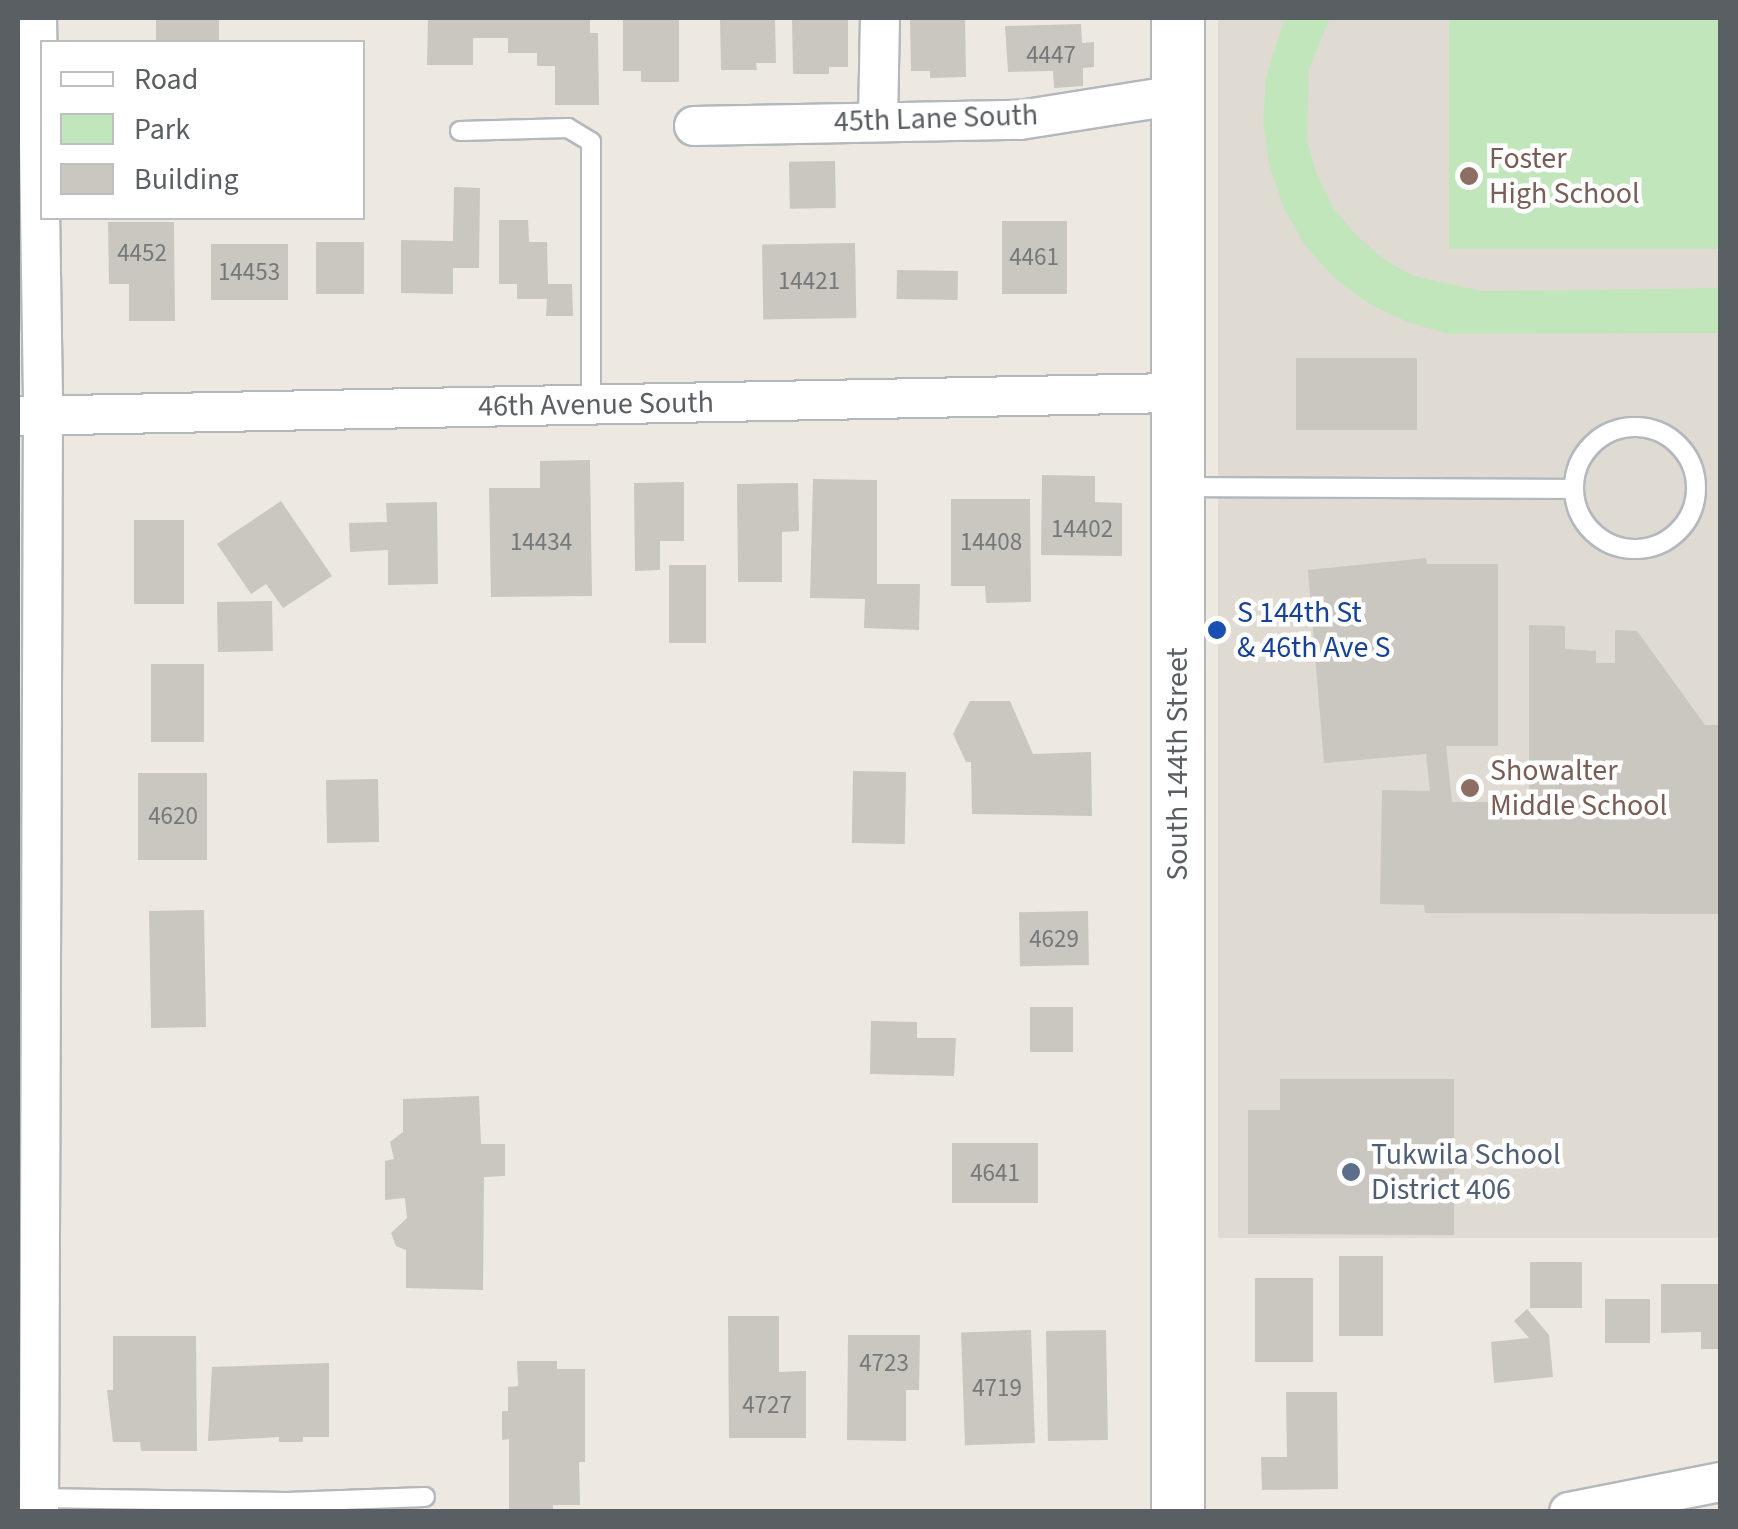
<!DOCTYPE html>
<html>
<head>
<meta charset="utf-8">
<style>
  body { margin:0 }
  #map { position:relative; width:1738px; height:1529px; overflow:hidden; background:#ede9e1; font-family:"Source Sans 3",sans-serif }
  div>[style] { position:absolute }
  .education>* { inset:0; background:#dfdad2; transform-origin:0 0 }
  .green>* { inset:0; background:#c2e6bc; transform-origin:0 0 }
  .building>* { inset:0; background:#cac6c0; transform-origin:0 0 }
  .roads { filter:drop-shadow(2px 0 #b4b8bc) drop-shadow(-2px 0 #b4b8bc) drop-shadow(0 2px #b4b8bc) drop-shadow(0 -2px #b4b8bc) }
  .lane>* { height:18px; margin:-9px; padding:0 9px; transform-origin:9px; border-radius:9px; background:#fff }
  .lane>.ring { margin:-9px; padding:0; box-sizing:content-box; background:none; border:18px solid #fff; border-radius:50% }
  .street>* { height:38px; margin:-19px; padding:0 19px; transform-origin:19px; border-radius:19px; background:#fff }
  .secondary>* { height:52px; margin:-26px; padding:0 26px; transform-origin:26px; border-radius:26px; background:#fff }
  .dots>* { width:28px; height:28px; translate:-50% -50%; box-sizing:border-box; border:5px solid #fff; border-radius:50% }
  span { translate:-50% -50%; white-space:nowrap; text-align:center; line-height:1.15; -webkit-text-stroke:9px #fff; paint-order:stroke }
  .number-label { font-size:25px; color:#76797a }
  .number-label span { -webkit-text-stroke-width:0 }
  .street-label { font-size:30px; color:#5a5f63 }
  .education-label { font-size:30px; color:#785e54 }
  .left { translate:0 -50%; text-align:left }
  .transit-label { font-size:30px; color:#164399 }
  .service-label { font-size:30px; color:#4e5e75 }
  .frame { position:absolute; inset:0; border:20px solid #5a5f63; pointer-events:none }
  .legend { position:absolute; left:40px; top:40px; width:325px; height:180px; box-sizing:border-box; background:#fff; border:2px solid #bdbfc1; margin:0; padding:12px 18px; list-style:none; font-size:30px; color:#5a5f63 }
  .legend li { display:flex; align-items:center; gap:20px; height:50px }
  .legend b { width:50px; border:2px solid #bdbfc1 }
</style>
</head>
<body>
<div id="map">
  <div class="education">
    <i style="left:1218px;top:18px;width:502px;height:1220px"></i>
  </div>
  <div class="green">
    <i style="clip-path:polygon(1285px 18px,1330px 18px,1309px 69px,1307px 140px,1317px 175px,1333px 207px,1355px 234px,1382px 258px,1413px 276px,1482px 291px,1720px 288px,1720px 333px,1449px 334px,1407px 322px,1368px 303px,1333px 277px,1304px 244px,1283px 206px,1269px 164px,1263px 121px,1266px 77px)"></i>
    <i style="left:1449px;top:18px;width:271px;height:231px"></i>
  </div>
  <div class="building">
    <i style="left:156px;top:18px;width:63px;height:24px"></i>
    <i style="clip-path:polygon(428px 18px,590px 20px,590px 33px,598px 33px,599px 105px,555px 105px,555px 66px,537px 66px,537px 53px,508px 53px,508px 38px,473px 38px,473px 65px,427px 65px)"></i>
    <i style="clip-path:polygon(623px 18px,679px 18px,679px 82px,641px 82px,641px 71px,623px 71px)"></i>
    <i style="clip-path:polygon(720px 18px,775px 18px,776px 63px,756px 63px,757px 70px,721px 70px)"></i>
    <i style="clip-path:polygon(792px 18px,848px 18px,848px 67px,829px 67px,829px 74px,793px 74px)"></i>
    <i style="clip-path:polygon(910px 18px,965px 18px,966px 77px,930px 78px,930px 71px,911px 71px)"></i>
    <i style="clip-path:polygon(1081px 24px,1082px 43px,1094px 42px,1094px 67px,1083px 68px,1083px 86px,1054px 88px,1053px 71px,1008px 72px,1005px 26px)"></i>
    <i style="left:835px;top:161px;width:47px;height:46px;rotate:89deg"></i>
    <i style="clip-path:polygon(454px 187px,480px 188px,479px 268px,453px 268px,453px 294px,401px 293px,401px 240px,453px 241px)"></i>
    <i style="clip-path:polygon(499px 220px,528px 220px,529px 242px,547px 242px,548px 284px,572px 284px,573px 316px,546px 316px,547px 299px,517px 299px,517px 284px,499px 284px)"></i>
    <i style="left:1002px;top:221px;width:65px;height:73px"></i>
    <i style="clip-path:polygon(108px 222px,174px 222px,175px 321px,129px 321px,129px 284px,109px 284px)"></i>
    <i style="left:316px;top:242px;width:48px;height:52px"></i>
    <i style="left:855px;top:243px;width:75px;height:93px;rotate:89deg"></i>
    <i style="left:211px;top:244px;width:77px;height:56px"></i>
    <i style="left:897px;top:270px;width:61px;height:29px;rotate:1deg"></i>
    <i style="left:1296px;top:358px;width:121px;height:72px"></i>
    <i style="clip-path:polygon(590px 460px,592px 596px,491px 597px,489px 488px,540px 488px,540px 461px)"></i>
    <i style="clip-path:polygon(1042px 475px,1095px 476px,1095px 502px,1122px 503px,1122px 556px,1041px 555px)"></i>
    <i style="clip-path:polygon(813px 479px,877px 480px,877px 584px,920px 584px,919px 630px,864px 628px,865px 599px,810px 598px)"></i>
    <i style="clip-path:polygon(684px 482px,684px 541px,660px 541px,660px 570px,635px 571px,634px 483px)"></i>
    <i style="clip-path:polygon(798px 483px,799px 531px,782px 532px,782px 582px,738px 582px,737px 484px)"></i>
    <i style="clip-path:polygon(951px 499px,1030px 499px,1031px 602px,986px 603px,985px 586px,951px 586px)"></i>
    <i style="clip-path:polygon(281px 501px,332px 576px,283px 608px,266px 584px,251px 594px,217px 544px)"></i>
    <i style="clip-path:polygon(437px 502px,438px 584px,388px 585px,388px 550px,350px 552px,349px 523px,387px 522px,386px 503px)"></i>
    <i style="left:134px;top:520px;width:50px;height:84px"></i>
    <i style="clip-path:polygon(1426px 558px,1427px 564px,1498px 564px,1498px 746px,1446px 746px,1452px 802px,1529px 802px,1529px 625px,1565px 626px,1565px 649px,1596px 651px,1596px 663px,1615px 663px,1615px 630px,1637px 631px,1705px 725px,1720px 725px,1720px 914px,1425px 913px,1424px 905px,1380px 904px,1382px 790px,1430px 791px,1426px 754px,1324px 763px,1308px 570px)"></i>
    <i style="left:669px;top:565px;width:37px;height:78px"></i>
    <i style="left:272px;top:601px;width:50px;height:55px;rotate:89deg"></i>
    <i style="left:204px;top:664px;width:78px;height:53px;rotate:90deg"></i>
    <i style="clip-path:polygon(970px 701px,1010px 701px,1033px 754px,1091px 752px,1092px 816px,972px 814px,971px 762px,966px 762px,953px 734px)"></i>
    <i style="left:906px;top:772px;width:72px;height:53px;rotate:91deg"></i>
    <i style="left:138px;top:773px;width:69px;height:87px"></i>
    <i style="left:378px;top:779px;width:63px;height:52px;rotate:89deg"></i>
    <i style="left:204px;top:910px;width:117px;height:55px;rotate:89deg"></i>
    <i style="left:1088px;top:911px;width:54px;height:69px;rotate:89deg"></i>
    <i style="left:1030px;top:1007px;width:43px;height:45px"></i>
    <i style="clip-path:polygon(871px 1021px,917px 1022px,917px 1038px,956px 1038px,954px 1076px,870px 1074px)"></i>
    <i style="clip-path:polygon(1280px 1079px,1454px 1079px,1454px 1235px,1248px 1234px,1248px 1110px,1280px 1110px)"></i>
    <i style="clip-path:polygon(479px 1096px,481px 1144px,505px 1144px,505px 1176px,484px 1177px,483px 1290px,406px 1288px,406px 1250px,396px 1246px,391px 1233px,407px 1218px,405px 1198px,385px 1200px,385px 1161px,394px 1159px,390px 1142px,403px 1132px,403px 1099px)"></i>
    <i style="left:952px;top:1143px;width:86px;height:60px"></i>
    <i style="left:1339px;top:1256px;width:44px;height:80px"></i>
    <i style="left:1530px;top:1262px;width:52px;height:46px"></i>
    <i style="left:1255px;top:1278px;width:58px;height:84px"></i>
    <i style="clip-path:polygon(1661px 1284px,1720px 1284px,1720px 1349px,1701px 1349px,1701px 1332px,1661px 1333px)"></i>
    <i style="left:1605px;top:1299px;width:45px;height:44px"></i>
    <i style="clip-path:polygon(1527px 1309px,1549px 1335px,1553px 1377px,1494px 1383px,1491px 1342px,1529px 1338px,1514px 1321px)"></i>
    <i style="clip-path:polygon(728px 1316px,779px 1316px,779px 1372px,806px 1371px,806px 1438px,729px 1438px)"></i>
    <i style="left:1031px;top:1330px;width:113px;height:70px;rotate:88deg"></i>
    <i style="left:1106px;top:1330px;width:110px;height:60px;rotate:89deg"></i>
    <i style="clip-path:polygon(848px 1335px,920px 1335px,919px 1390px,906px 1390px,906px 1441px,847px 1440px)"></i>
    <i style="clip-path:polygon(113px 1336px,196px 1336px,197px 1451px,141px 1451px,140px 1442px,113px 1442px,107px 1390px,113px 1390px)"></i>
    <i style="clip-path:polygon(517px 1361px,557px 1361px,557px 1369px,585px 1369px,585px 1462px,579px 1462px,580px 1505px,553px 1505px,553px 1512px,509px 1512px,509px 1439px,502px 1440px,502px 1411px,508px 1411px,508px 1387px,518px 1386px)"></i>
    <i style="clip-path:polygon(329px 1363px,329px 1437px,303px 1437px,303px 1442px,279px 1442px,279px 1437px,208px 1441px,212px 1367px)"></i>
    <i style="clip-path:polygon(1286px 1392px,1337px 1392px,1338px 1489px,1262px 1490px,1261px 1457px,1287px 1457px)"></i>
  </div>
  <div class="roads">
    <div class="lane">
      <i style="left:460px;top:131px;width:108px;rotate:-1.6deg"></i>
      <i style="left:568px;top:128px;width:27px;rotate:31deg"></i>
      <i style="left:591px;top:142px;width:263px;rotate:90deg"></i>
      <i class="ring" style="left:1574px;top:427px;width:104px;height:104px"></i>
      <i style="left:1184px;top:487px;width:389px;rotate:0.3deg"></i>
      <i style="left:39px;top:1498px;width:248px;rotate:0.9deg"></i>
      <i style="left:287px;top:1502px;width:138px;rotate:-2.1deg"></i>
    </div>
    <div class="street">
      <i style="left:37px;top:18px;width:397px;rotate:89.1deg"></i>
      <i style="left:43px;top:415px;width:1097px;rotate:90.21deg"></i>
      <i style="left:878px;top:122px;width:104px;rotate:-88.9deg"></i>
      <i style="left:694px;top:126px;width:326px;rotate:-1.1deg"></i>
      <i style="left:1020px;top:120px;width:159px;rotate:-9deg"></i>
      <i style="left:18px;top:416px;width:1157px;rotate:-1.14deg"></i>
      <i style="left:1569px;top:1512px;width:154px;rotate:-11.2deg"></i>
    </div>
    <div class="secondary">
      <i style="left:1178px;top:1512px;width:1494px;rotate:-90deg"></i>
    </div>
  </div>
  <div class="dots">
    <i style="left:1469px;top:176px;background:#8d6e63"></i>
    <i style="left:1217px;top:630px;background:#1a4fb4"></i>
    <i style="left:1470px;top:788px;background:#8d6e63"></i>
    <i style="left:1351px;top:1172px;background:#5c6f8a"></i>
  </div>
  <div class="number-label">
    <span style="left:1051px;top:55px">4447</span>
    <span style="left:142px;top:253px">4452</span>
    <span style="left:1034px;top:257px">4461</span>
    <span style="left:249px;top:272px">14453</span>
    <span style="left:809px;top:281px">14421</span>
    <span style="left:1082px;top:529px">14402</span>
    <span style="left:541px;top:542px">14434</span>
    <span style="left:991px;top:542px">14408</span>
    <span style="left:173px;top:816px">4620</span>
    <span style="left:1054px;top:939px">4629</span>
    <span style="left:995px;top:1173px">4641</span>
    <span style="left:884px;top:1363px">4723</span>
    <span style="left:997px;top:1388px">4719</span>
    <span style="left:767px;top:1405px">4727</span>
  </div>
  <div class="street-label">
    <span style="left:936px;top:119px;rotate:-2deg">45th Lane South</span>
    <span style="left:596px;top:405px;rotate:-1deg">46th Avenue South</span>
    <span style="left:1178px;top:764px;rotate:-90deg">South 144th Street</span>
  </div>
  <div class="education-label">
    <span class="left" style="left:1489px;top:176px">Foster<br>High School</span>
    <span class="left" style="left:1490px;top:788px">Showalter<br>Middle School</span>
  </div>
  <div class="transit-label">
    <span class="left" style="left:1237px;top:630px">S 144th St<br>&amp; 46th Ave S</span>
  </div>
  <div class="service-label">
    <span class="left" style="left:1371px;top:1172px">Tukwila School<br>District 406</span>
  </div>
  <div class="frame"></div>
  <ul class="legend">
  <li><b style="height:12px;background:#fff"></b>Road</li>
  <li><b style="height:28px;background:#c2e6bc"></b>Park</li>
  <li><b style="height:28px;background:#cac6c0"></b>Building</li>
  </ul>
</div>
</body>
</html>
